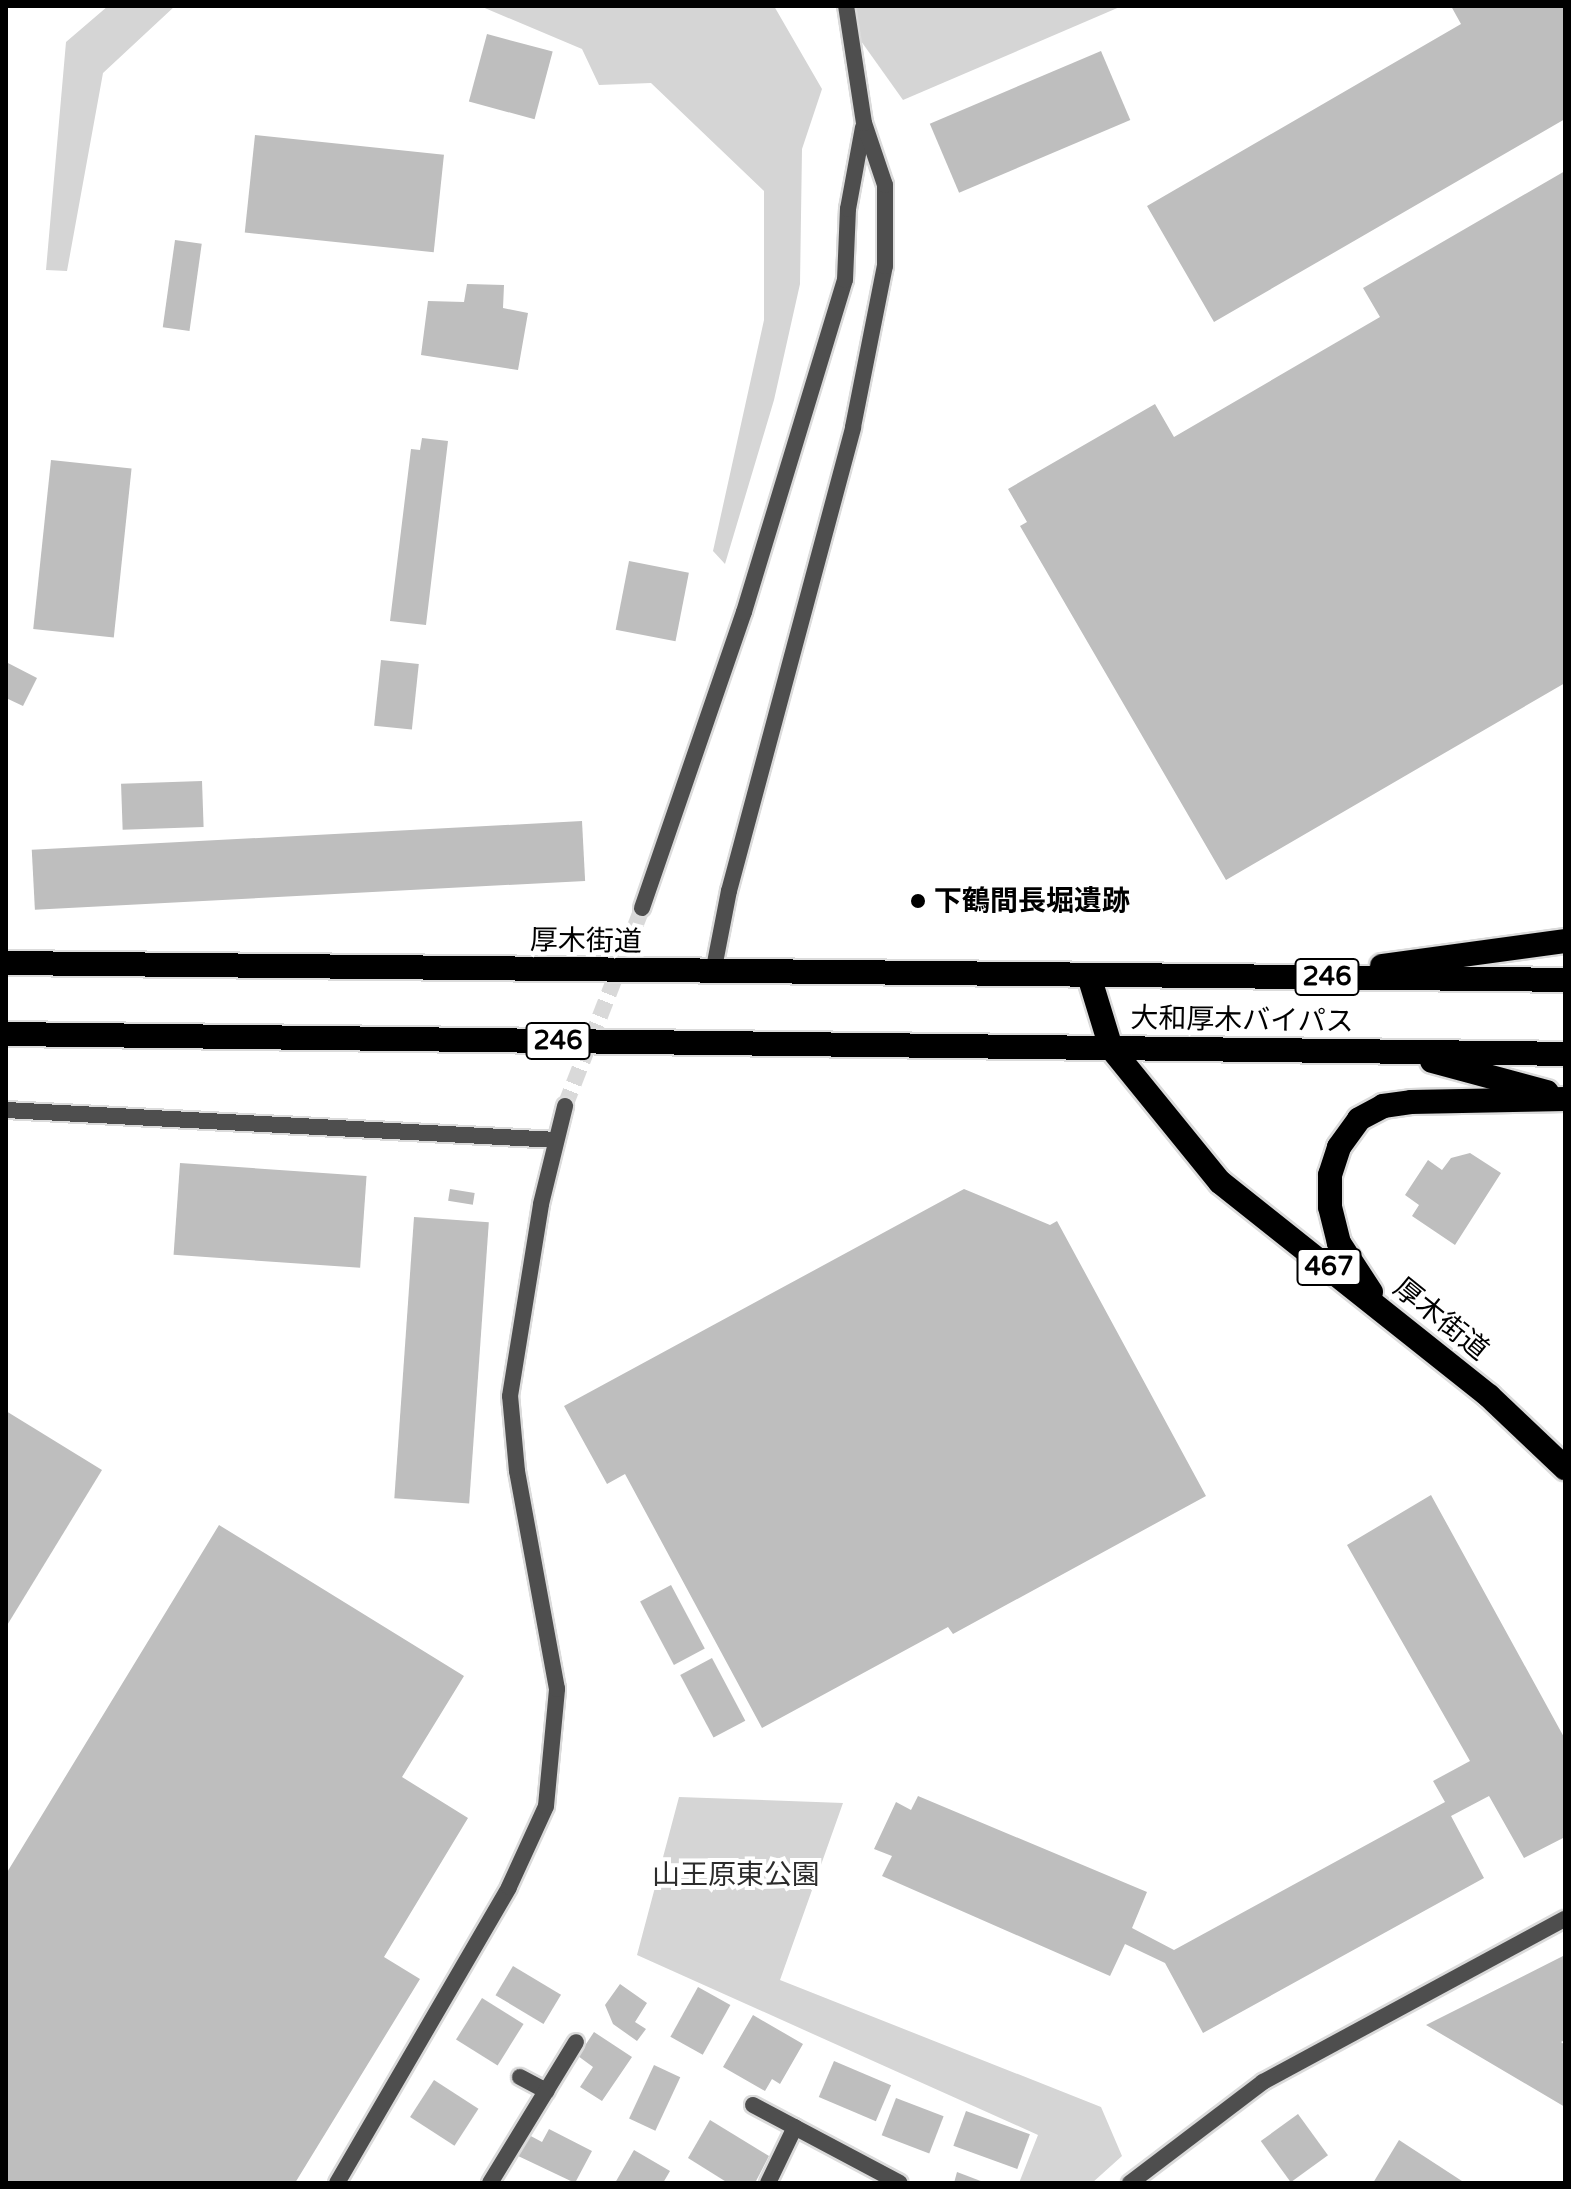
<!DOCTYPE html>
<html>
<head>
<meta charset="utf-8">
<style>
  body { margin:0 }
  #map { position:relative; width:1571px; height:2189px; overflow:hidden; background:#fff; font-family:"Varela Round","Noto Sans JP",sans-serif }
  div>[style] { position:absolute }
  .green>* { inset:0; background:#d5d5d5 }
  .building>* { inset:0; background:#bebebe; transform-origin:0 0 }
  .street-tunnel>* { height:16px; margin-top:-8px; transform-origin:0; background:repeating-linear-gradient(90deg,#d9d9d9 0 16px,transparent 0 24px) }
  .roads { filter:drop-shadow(2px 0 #dbdbdb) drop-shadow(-2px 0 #dbdbdb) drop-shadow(0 2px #dbdbdb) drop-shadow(0 -2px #dbdbdb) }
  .lane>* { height:16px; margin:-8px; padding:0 8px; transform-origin:8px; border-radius:8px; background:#4e4e4e }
  .street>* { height:16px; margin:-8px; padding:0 8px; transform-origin:8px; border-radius:8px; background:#4e4e4e }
  .highway>* { height:24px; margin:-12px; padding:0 12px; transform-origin:12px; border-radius:12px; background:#000 }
  .dots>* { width:22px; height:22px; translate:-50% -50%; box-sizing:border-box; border:4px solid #fff; border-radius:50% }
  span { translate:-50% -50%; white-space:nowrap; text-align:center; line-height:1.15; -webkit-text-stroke:8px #fff; paint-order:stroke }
  .shield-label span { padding:2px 6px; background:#fff; border:2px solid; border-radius:6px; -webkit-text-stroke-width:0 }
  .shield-label { font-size:26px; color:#000; font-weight:700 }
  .poi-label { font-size:28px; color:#000; font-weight:700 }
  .left { translate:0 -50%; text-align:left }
  .street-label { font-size:28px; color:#000 }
  .park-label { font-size:28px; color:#2c2c2c }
  .frame { position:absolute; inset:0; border:8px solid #000; pointer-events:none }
</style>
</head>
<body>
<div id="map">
  <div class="green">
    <i style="clip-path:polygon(108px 6px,175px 6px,103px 73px,67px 271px,46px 270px,66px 42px)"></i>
    <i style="clip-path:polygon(480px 6px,774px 6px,822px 89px,802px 149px,800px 284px,774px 400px,725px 564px,713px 551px,764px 320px,764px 191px,651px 83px,599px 85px,582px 49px)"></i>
    <i style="clip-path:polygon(846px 6px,1122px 6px,903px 100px,846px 20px)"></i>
    <i style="clip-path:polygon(679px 1797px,843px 1803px,780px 1980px,1101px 2107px,1122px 2156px,1092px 2183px,1019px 2183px,1038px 2135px,637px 1955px)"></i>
  </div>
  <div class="building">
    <i style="clip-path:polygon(1451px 6px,1565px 6px,1565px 119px,1214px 322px,1147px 206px,1461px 24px)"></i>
    <i style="left:487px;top:34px;width:68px;height:70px;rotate:15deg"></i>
    <i style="left:1101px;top:51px;width:75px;height:186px;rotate:67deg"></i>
    <i style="left:255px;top:135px;width:190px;height:98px;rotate:6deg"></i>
    <i style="clip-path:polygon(1565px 171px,1565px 683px,1226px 880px,1020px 526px,1027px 522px,1008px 489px,1155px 404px,1174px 437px,1380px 317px,1363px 288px)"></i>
    <i style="left:175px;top:240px;width:27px;height:88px;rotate:8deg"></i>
    <i style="clip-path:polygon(467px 284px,504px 285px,503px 308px,528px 313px,518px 370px,421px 355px,428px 301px,464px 302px)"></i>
    <i style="clip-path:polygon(422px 438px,448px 441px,426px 625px,390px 621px,411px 449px,420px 450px)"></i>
    <i style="left:51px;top:460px;width:81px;height:170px;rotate:6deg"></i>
    <i style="left:629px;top:561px;width:61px;height:70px;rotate:11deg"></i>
    <i style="left:381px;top:660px;width:38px;height:66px;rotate:6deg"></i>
    <i style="clip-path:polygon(6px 662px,37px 678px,23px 706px,6px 698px)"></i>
    <i style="left:202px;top:781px;width:46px;height:81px;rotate:88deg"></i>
    <i style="left:582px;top:821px;width:60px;height:551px;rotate:87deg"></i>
    <i style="clip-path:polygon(1470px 1153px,1501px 1173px,1455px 1245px,1412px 1216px,1419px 1205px,1405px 1195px,1428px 1160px,1442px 1170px,1451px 1158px)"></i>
    <i style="left:180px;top:1163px;width:187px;height:92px;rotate:4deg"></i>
    <i style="left:450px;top:1189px;width:25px;height:12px;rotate:9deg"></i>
    <i style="clip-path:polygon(964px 1189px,1050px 1225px,1057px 1221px,1206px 1496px,953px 1634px,948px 1627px,762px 1728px,625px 1474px,607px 1484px,564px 1406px)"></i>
    <i style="left:414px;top:1217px;width:75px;height:282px;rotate:4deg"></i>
    <i style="clip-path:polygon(6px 1411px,102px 1470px,6px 1627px)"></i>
    <i style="clip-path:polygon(1431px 1495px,1565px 1739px,1565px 1837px,1524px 1858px,1489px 1796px,1451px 1816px,1484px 1878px,1203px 2033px,1165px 1963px,1125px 1944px,1110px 1976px,882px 1876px,892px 1856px,874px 1849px,896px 1802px,911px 1810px,918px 1796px,1147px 1892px,1132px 1928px,1174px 1950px,1445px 1802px,1433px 1781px,1470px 1761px,1347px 1545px)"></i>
    <i style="clip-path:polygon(219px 1525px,464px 1676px,402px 1777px,468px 1818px,384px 1957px,420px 1979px,295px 2183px,6px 2183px,6px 1874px)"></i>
    <i style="left:671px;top:1585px;width:72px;height:35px;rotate:62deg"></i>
    <i style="left:712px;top:1658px;width:71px;height:36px;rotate:62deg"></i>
    <i style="clip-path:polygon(1565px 1955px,1565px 2040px,1561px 2042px,1565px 2045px,1565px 2107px,1426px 2025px)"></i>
    <i style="left:513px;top:1966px;width:56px;height:34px;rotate:31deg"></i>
    <i style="clip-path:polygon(620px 1984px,647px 2003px,635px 2022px,646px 2029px,637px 2041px,613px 2024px,605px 2005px)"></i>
    <i style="left:698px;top:1987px;width:37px;height:57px;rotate:29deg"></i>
    <i style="left:482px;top:1998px;width:49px;height:49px;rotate:32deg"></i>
    <i style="clip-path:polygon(753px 2015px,803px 2044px,780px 2084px,772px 2079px,765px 2091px,723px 2067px)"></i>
    <i style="clip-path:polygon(594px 2032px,632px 2057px,602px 2101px,580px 2087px,593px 2067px,578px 2056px)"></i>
    <i style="left:834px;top:2061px;width:62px;height:39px;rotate:23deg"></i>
    <i style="left:654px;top:2065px;width:29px;height:59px;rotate:25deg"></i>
    <i style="left:434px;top:2080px;width:53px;height:44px;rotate:33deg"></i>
    <i style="left:896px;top:2098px;width:51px;height:40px;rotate:21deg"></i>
    <i style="left:966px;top:2111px;width:68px;height:37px;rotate:20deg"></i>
    <i style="left:1298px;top:2114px;width:51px;height:46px;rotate:54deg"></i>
    <i style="clip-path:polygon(710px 2120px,769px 2156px,755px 2183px,728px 2183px,688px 2158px)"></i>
    <i style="clip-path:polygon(549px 2129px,592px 2151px,575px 2183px,516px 2155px,527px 2134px,542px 2142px)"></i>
    <i style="clip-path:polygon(1399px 2140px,1465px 2183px,1373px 2183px)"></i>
    <i style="clip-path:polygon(634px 2150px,670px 2171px,663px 2183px,615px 2183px)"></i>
    <i style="clip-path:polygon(957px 2172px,986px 2183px,954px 2183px)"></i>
  </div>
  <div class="street-tunnel">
    <i style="left:565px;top:1106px;width:212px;rotate:-68.7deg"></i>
  </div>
  <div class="roads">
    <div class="lane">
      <i style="left:520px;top:2077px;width:30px;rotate:28deg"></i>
      <i style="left:753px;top:2105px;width:166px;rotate:28deg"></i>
      <i style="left:768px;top:2183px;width:62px;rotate:-64.3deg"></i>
    </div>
    <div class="street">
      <i style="left:642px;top:908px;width:313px;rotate:-71deg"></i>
      <i style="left:744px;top:612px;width:347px;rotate:-73.1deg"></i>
      <i style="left:845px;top:280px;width:71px;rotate:-87.6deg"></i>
      <i style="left:848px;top:209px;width:83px;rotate:-79.6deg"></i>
      <i style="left:713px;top:973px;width:84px;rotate:-79deg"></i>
      <i style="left:729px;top:891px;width:480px;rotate:-75deg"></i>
      <i style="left:853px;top:427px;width:164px;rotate:-78.8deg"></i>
      <i style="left:885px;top:266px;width:81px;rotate:-90deg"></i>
      <i style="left:885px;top:185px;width:65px;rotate:-108.7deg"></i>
      <i style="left:864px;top:123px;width:118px;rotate:-98.7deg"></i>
      <i style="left:6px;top:1110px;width:551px;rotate:3.12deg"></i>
      <i style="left:337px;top:2183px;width:342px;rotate:-59.8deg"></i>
      <i style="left:509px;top:1887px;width:89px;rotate:-65.4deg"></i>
      <i style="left:546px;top:1806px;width:118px;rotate:-84.6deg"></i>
      <i style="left:557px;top:1689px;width:222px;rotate:-100.4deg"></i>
      <i style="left:517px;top:1471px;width:75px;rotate:-95.3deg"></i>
      <i style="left:510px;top:1396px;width:194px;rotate:-80.8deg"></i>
      <i style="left:541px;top:1204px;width:101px;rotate:-76.2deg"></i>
      <i style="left:490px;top:2183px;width:165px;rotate:-58.6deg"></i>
      <i style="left:1130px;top:2183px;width:167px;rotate:-37.2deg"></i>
      <i style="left:1263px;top:2082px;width:343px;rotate:-28.4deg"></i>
    </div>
    <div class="highway">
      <i style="left:6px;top:963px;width:1559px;rotate:0.62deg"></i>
      <i style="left:1382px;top:966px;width:185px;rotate:-7.8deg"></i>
      <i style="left:1089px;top:976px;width:75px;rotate:73deg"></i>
      <i style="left:1111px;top:1048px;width:173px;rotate:50.9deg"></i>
      <i style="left:1220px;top:1182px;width:344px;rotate:38.5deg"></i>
      <i style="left:1489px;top:1396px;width:105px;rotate:43.5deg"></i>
      <i style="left:6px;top:1034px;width:1559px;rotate:0.73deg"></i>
      <i style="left:1432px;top:1061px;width:119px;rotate:15.1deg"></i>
      <i style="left:1371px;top:1292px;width:59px;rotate:-123.1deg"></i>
      <i style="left:1339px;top:1243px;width:37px;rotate:-104deg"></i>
      <i style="left:1330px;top:1207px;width:32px;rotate:-90deg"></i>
      <i style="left:1330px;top:1175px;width:29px;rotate:-72deg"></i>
      <i style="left:1339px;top:1147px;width:34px;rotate:-54deg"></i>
      <i style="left:1359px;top:1119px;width:27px;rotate:-28deg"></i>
      <i style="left:1383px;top:1106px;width:28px;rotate:-8deg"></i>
      <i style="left:1411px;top:1102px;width:154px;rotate:-1.1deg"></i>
    </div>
  </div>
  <div class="dots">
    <i style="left:918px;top:901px;background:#000"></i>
  </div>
  <div class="shield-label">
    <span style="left:1327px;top:977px">246</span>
    <span style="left:558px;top:1041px">246</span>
    <span style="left:1329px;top:1267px">467</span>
  </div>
  <div class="poi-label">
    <span class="left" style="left:934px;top:901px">下鶴間長堀遺跡</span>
  </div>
  <div class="street-label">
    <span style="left:586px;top:941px;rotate:1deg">厚木街道</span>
    <span style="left:1242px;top:1020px;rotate:1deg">大和厚木バイパス</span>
    <span style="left:1441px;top:1319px;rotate:39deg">厚木街道</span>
  </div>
  <div class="park-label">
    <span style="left:736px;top:1875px">山王原東公園</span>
  </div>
  <div class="frame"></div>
</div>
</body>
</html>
